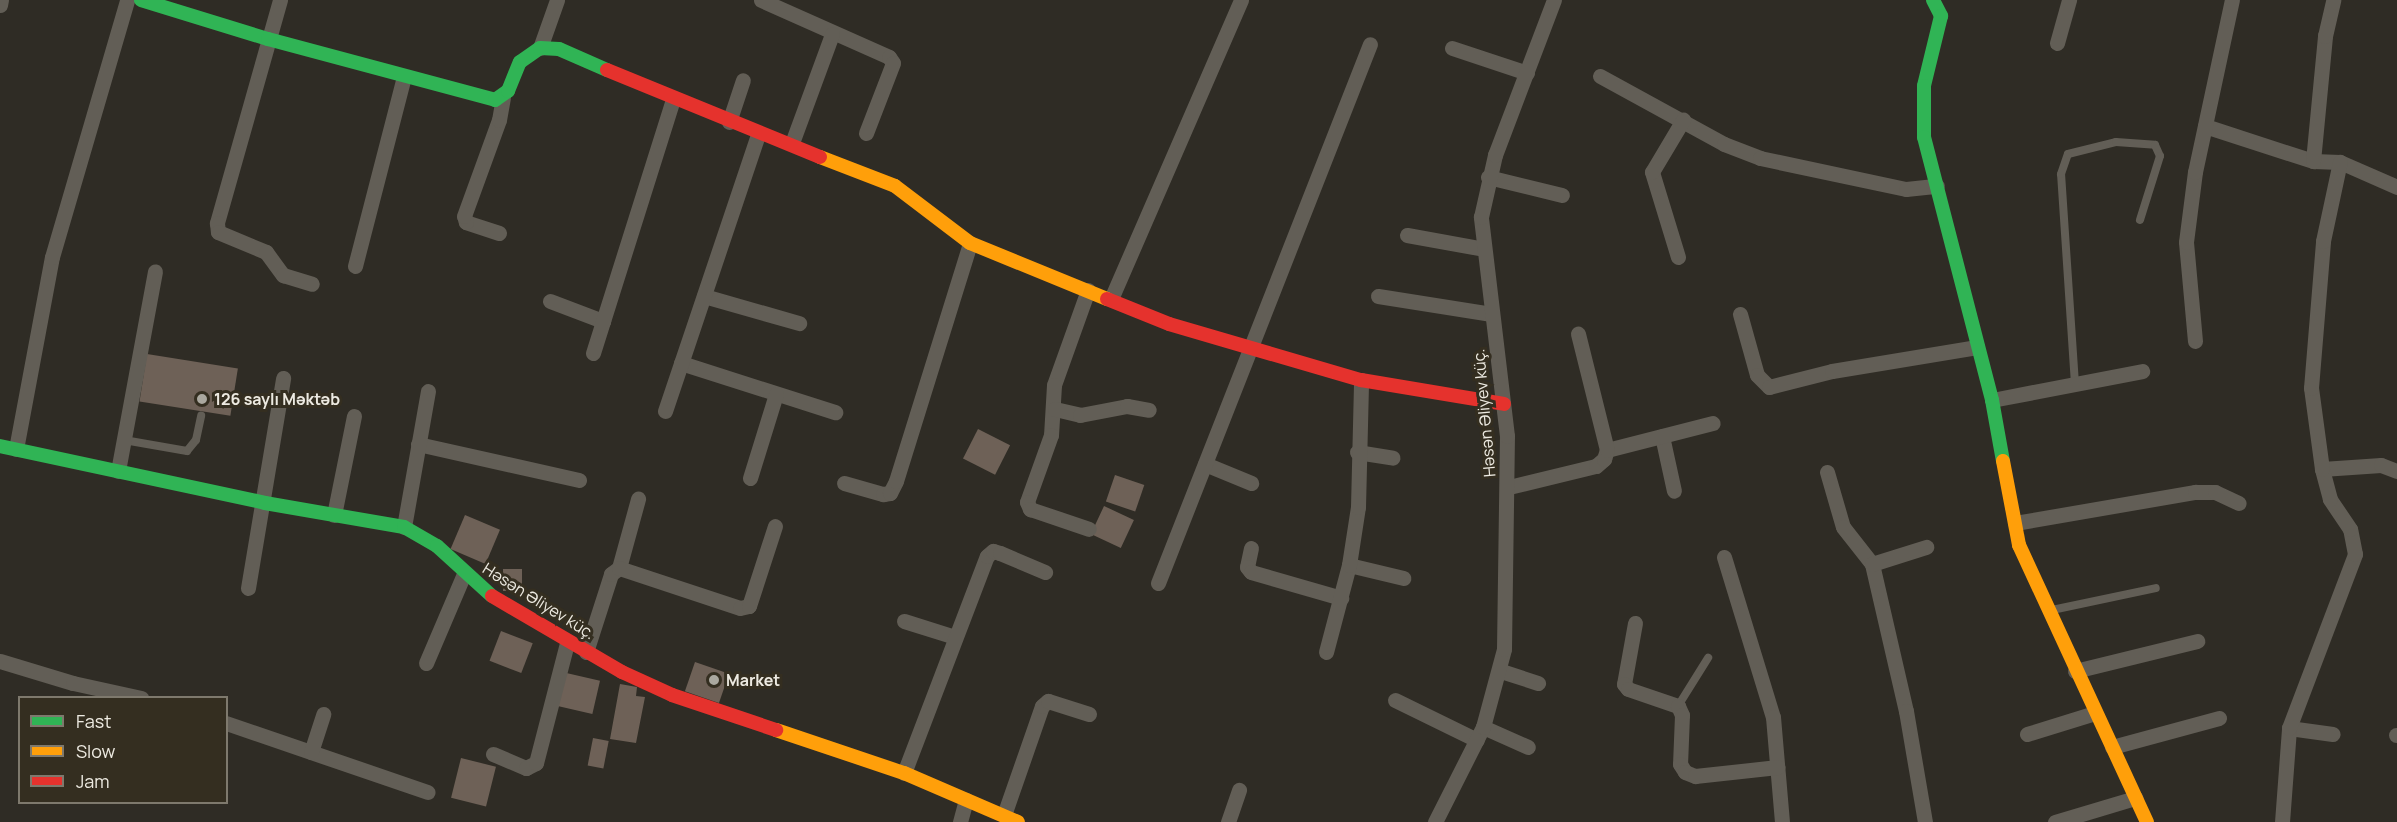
<!DOCTYPE html>
<html>
<head>
<meta charset="utf-8">
<style>
  body { margin:0 }
  #map { position:relative; width:2397px; height:822px; overflow:hidden; background:#2f2c25; font-family:Manrope,sans-serif }
  div>[style] { position:absolute }
  .building>* { inset:0; background:#6e6157; transform-origin:0 0 }
  .lane>* { height:8px; margin:-4px; padding:0 4px; transform-origin:4px; border-radius:4px; background:#625e56 }
  .street>* { height:15px; margin:-7.5px; padding:0 7.5px; transform-origin:7.5px; border-radius:7.5px; background:#625e56 }
  .fast>* { height:14px; margin:-7px; padding:0 7px; transform-origin:7px; border-radius:7px; background:#30b455 }
  .slow>* { height:14px; margin:-7px; padding:0 7px; transform-origin:7px; border-radius:7px; background:#ff9f0a }
  .jam>* { height:14px; margin:-7px; padding:0 7px; transform-origin:7px; border-radius:7px; background:#e5322d }
  .dots>* { width:16px; height:16px; translate:-50% -50%; box-sizing:border-box; border:3px solid #342e20; border-radius:50% }
  span { translate:-50% -50%; white-space:nowrap; text-align:center; line-height:1.15; -webkit-text-stroke:6px #342e20; paint-order:stroke }
  .poi-label { font-size:16px; color:#edeae1; font-weight:700 }
  .left { translate:0 -50%; text-align:left }
  .street-label { font-size:16px; color:#edeae1 }
  .legend { position:absolute; left:18px; top:696px; width:210px; height:108px; box-sizing:border-box; background:#342e20; border:2px solid #7e796d; margin:0; padding:8px 10px; list-style:none; font-size:18px; color:#edeae1 }
  .legend li { display:flex; align-items:center; gap:12px; height:30px }
  .legend b { width:30px; border:2px solid #7e796d }
</style>
</head>
<body>
<div id="map">
  <div class="building">
    <i style="left:147px;top:354px;width:92px;height:48px;rotate:9deg"></i>
    <i style="left:978px;top:429px;width:36px;height:33px;rotate:27deg"></i>
    <i style="left:1115px;top:475px;width:31px;height:28px;rotate:19deg"></i>
    <i style="left:1104px;top:506px;width:33px;height:31px;rotate:25deg"></i>
    <i style="left:465px;top:515px;width:38px;height:37px;rotate:23deg"></i>
    <i style="left:503px;top:569px;width:19px;height:22px"></i>
    <i style="left:501px;top:631px;width:34px;height:32px;rotate:21deg"></i>
    <i style="left:695px;top:662px;width:36px;height:31px;rotate:19deg"></i>
    <i style="left:562px;top:672px;width:39px;height:34px;rotate:13deg"></i>
    <i style="clip-path:polygon(620px 684px,637px 687px,636px 696px,645px 697px,636px 743px,610px 739px)"></i>
    <i style="left:593px;top:738px;width:16px;height:28px;rotate:11deg"></i>
    <i style="left:461px;top:758px;width:36px;height:41px;rotate:14deg"></i>
  </div>
  <div class="lane">
    <i style="left:2075px;top:384px;width:210px;rotate:-93.8deg"></i>
    <i style="left:2061px;top:174px;width:21px;rotate:-71deg"></i>
    <i style="left:2068px;top:154px;width:49px;rotate:-14deg"></i>
    <i style="left:2116px;top:142px;width:39px;rotate:4deg"></i>
    <i style="left:2155px;top:145px;width:12px;rotate:66deg"></i>
    <i style="left:2160px;top:156px;width:67px;rotate:107.4deg"></i>
    <i style="left:124px;top:440px;width:64px;rotate:9.9deg"></i>
    <i style="left:187px;top:451px;width:14px;rotate:-51deg"></i>
    <i style="left:196px;top:440px;width:25px;rotate:-78deg"></i>
    <i style="left:2052px;top:610px;width:106px;rotate:-11.9deg"></i>
    <i style="left:1678px;top:706px;width:57px;rotate:-58deg"></i>
  </div>
  <div class="street">
    <i style="left:280px;top:0;width:232px;rotate:105.8deg"></i>
    <i style="left:217px;top:223px;width:9px;rotate:84deg"></i>
    <i style="left:218px;top:232px;width:52px;rotate:22.6deg"></i>
    <i style="left:266px;top:252px;width:29px;rotate:54deg"></i>
    <i style="left:283px;top:275px;width:30px;rotate:17deg"></i>
    <i style="left:761px;top:0;width:140px;rotate:24deg"></i>
    <i style="left:889px;top:57px;width:7px;rotate:56deg"></i>
    <i style="left:893px;top:63px;width:75px;rotate:111.1deg"></i>
    <i style="left:0;top:5px;width:5px;rotate:-79deg"></i>
    <i style="left:2057px;top:43px;width:45px;rotate:-74.4deg"></i>
    <i style="left:540px;top:48px;width:51px;rotate:-70.5deg"></i>
    <i style="left:1452px;top:48px;width:79px;rotate:18.4deg"></i>
    <i style="left:1600px;top:76px;width:141px;rotate:28.7deg"></i>
    <i style="left:1724px;top:144px;width:39px;rotate:21deg"></i>
    <i style="left:1760px;top:158px;width:149px;rotate:12deg"></i>
    <i style="left:1906px;top:189px;width:31px;rotate:-6deg"></i>
    <i style="left:729px;top:122px;width:44px;rotate:-71.6deg"></i>
    <i style="left:2205px;top:126px;width:114px;rotate:18deg"></i>
    <i style="left:2313px;top:161px;width:27px;rotate:2deg"></i>
    <i style="left:2340px;top:162px;width:62px;rotate:23.7deg"></i>
    <i style="left:792px;top:143px;width:116px;rotate:-69.8deg"></i>
    <i style="left:2313px;top:161px;width:126px;rotate:-84.5deg"></i>
    <i style="left:2325px;top:36px;width:37px;rotate:-77deg"></i>
    <i style="left:1488px;top:177px;width:76px;rotate:13.7deg"></i>
    <i style="left:499px;top:233px;width:35px;rotate:-162deg"></i>
    <i style="left:466px;top:222px;width:6px;rotate:-108deg"></i>
    <i style="left:464px;top:216px;width:102px;rotate:-70deg"></i>
    <i style="left:499px;top:120px;width:22px;rotate:-80deg"></i>
    <i style="left:1407px;top:235px;width:78px;rotate:10.3deg"></i>
    <i style="left:1678px;top:257px;width:89px;rotate:-107deg"></i>
    <i style="left:1652px;top:172px;width:61px;rotate:-59.2deg"></i>
    <i style="left:355px;top:266px;width:195px;rotate:-75.5deg"></i>
    <i style="left:1088px;top:290px;width:101px;rotate:109.7deg"></i>
    <i style="left:1054px;top:385px;width:50px;rotate:93.4deg"></i>
    <i style="left:1051px;top:435px;width:71px;rotate:109.7deg"></i>
    <i style="left:1027px;top:502px;width:8px;rotate:67deg"></i>
    <i style="left:1030px;top:509px;width:62px;rotate:18.7deg"></i>
    <i style="left:704px;top:296px;width:99px;rotate:15.9deg"></i>
    <i style="left:1378px;top:296px;width:115px;rotate:9deg"></i>
    <i style="left:1111px;top:299px;width:326px;rotate:-66.5deg"></i>
    <i style="left:550px;top:301px;width:57px;rotate:20.7deg"></i>
    <i style="left:1740px;top:314px;width:63px;rotate:74.4deg"></i>
    <i style="left:1757px;top:375px;width:17px;rotate:45deg"></i>
    <i style="left:1769px;top:387px;width:65px;rotate:-14.3deg"></i>
    <i style="left:1832px;top:371px;width:147px;rotate:-9.4deg"></i>
    <i style="left:2195px;top:341px;width:99px;rotate:-95.2deg"></i>
    <i style="left:2186px;top:242px;width:71px;rotate:-82.7deg"></i>
    <i style="left:2195px;top:172px;width:176px;rotate:-77.9deg"></i>
    <i style="left:593px;top:353px;width:265px;rotate:-72.5deg"></i>
    <i style="left:681px;top:363px;width:162px;rotate:17.7deg"></i>
    <i style="left:1992px;top:400px;width:153px;rotate:-10.9deg"></i>
    <i style="left:1055px;top:409px;width:26px;rotate:13deg"></i>
    <i style="left:1080px;top:415px;width:48px;rotate:-10.8deg"></i>
    <i style="left:1127px;top:406px;width:22px;rotate:10deg"></i>
    <i style="left:665px;top:411px;width:292px;rotate:-71.4deg"></i>
    <i style="left:1662px;top:436px;width:56px;rotate:77.7deg"></i>
    <i style="left:418px;top:444px;width:165px;rotate:12.6deg"></i>
    <i style="left:16px;top:449px;width:195px;rotate:-79.4deg"></i>
    <i style="left:52px;top:257px;width:268px;rotate:-73.7deg"></i>
    <i style="left:1607px;top:450px;width:109px;rotate:-14.3deg"></i>
    <i style="left:1357px;top:452px;width:36px;rotate:9deg"></i>
    <i style="left:1205px;top:464px;width:50px;rotate:22.4deg"></i>
    <i style="left:2322px;top:469px;width:59px;rotate:-3.9deg"></i>
    <i style="left:2381px;top:465px;width:17px;rotate:21deg"></i>
    <i style="left:118px;top:471px;width:203px;rotate:-79.5deg"></i>
    <i style="left:1827px;top:472px;width:57px;rotate:73.8deg"></i>
    <i style="left:1843px;top:527px;width:47px;rotate:51.9deg"></i>
    <i style="left:1872px;top:564px;width:151px;rotate:77deg"></i>
    <i style="left:1906px;top:711px;width:113px;rotate:80.3deg"></i>
    <i style="left:750px;top:478px;width:88px;rotate:-72.8deg"></i>
    <i style="left:844px;top:483px;width:41px;rotate:15.8deg"></i>
    <i style="left:883px;top:494px;width:7px;rotate:-8deg"></i>
    <i style="left:890px;top:493px;width:13px;rotate:-63deg"></i>
    <i style="left:896px;top:481px;width:249px;rotate:-72.7deg"></i>
    <i style="left:1509px;top:487px;width:89px;rotate:-13.6deg"></i>
    <i style="left:1596px;top:466px;width:11px;rotate:-41deg"></i>
    <i style="left:1604px;top:459px;width:9px;rotate:-72deg"></i>
    <i style="left:1607px;top:450px;width:120px;rotate:-104deg"></i>
    <i style="left:334px;top:515px;width:101px;rotate:-78.6deg"></i>
    <i style="left:2015px;top:523px;width:183px;rotate:-9.8deg"></i>
    <i style="left:2195px;top:492px;width:20px"></i>
    <i style="left:2215px;top:492px;width:26px;rotate:25deg"></i>
    <i style="left:404px;top:527px;width:138px;rotate:-80deg"></i>
    <i style="left:1251px;top:548px;width:19px;rotate:102deg"></i>
    <i style="left:1247px;top:567px;width:6px;rotate:51deg"></i>
    <i style="left:1251px;top:572px;width:94px;rotate:16.1deg"></i>
    <i style="left:1724px;top:557px;width:167px;rotate:73deg"></i>
    <i style="left:1773px;top:717px;width:105px;rotate:85.1deg"></i>
    <i style="left:1872px;top:564px;width:57px;rotate:-17.5deg"></i>
    <i style="left:1349px;top:565px;width:56px;rotate:13.5deg"></i>
    <i style="left:619px;top:568px;width:72px;rotate:-74.6deg"></i>
    <i style="left:1158px;top:583px;width:579px;rotate:-68.53deg"></i>
    <i style="left:248px;top:588px;width:213px;rotate:-80.5deg"></i>
    <i style="left:904px;top:621px;width:53px;rotate:17.4deg"></i>
    <i style="left:1635px;top:623px;width:62px;rotate:100.2deg"></i>
    <i style="left:1624px;top:684px;width:6px;rotate:51deg"></i>
    <i style="left:1628px;top:689px;width:53px;rotate:18.8deg"></i>
    <i style="left:1678px;top:706px;width:10px;rotate:66deg"></i>
    <i style="left:1682px;top:715px;width:49px;rotate:92.3deg"></i>
    <i style="left:1680px;top:764px;width:9px;rotate:58deg"></i>
    <i style="left:1685px;top:772px;width:11px;rotate:22deg"></i>
    <i style="left:1695px;top:776px;width:83px;rotate:-6.2deg"></i>
    <i style="left:586px;top:652px;width:82px;rotate:-72.2deg"></i>
    <i style="left:611px;top:574px;width:10px;rotate:-37deg"></i>
    <i style="left:619px;top:568px;width:127px;rotate:18.3deg"></i>
    <i style="left:740px;top:608px;width:9px;rotate:-13deg"></i>
    <i style="left:749px;top:606px;width:84px;rotate:-72deg"></i>
    <i style="left:1326px;top:652px;width:90px;rotate:-75.2deg"></i>
    <i style="left:1349px;top:565px;width:59px;rotate:-81.2deg"></i>
    <i style="left:1358px;top:507px;width:127px;rotate:-88.6deg"></i>
    <i style="left:0;top:661px;width:76px;rotate:16.8deg"></i>
    <i style="left:73px;top:683px;width:70px;rotate:12.4deg"></i>
    <i style="left:426px;top:663px;width:97px;rotate:-66.9deg"></i>
    <i style="left:1501px;top:671px;width:39px;rotate:18deg"></i>
    <i style="left:2075px;top:671px;width:126px;rotate:-13.8deg"></i>
    <i style="left:1395px;top:700px;width:91px;rotate:26deg"></i>
    <i style="left:226px;top:723px;width:213px;rotate:18.9deg"></i>
    <i style="left:1483px;top:727px;width:49px;rotate:24deg"></i>
    <i style="left:2289px;top:728px;width:44px;rotate:7.8deg"></i>
    <i style="left:2027px;top:734px;width:71px;rotate:-17.2deg"></i>
    <i style="left:2396px;top:735px;width:1px"></i>
    <i style="left:2112px;top:747px;width:111px;rotate:-15.2deg"></i>
    <i style="left:311px;top:752px;width:40px;rotate:-72deg"></i>
    <i style="left:493px;top:754px;width:36px;rotate:23deg"></i>
    <i style="left:526px;top:768px;width:11px;rotate:-27deg"></i>
    <i style="left:536px;top:763px;width:124px;rotate:-75.5deg"></i>
    <i style="left:904px;top:773px;width:232px;rotate:-69.1deg"></i>
    <i style="left:987px;top:556px;width:8px;rotate:-40deg"></i>
    <i style="left:993px;top:551px;width:7px;rotate:16deg"></i>
    <i style="left:1000px;top:553px;width:49px;rotate:22.9deg"></i>
    <i style="left:1004px;top:815px;width:115px;rotate:-70.8deg"></i>
    <i style="left:1042px;top:706px;width:8px;rotate:-40deg"></i>
    <i style="left:1048px;top:701px;width:43px;rotate:17.6deg"></i>
    <i style="left:960px;top:822px;width:23px;rotate:-75deg"></i>
    <i style="left:1228px;top:822px;width:34px;rotate:-71deg"></i>
    <i style="left:1435px;top:822px;width:106px;rotate:-63.2deg"></i>
    <i style="left:1483px;top:727px;width:81px;rotate:-74.9deg"></i>
    <i style="left:1504px;top:649px;width:213px;rotate:-89.2deg"></i>
    <i style="left:1507px;top:436px;width:221px;rotate:-96.8deg"></i>
    <i style="left:1481px;top:217px;width:64px;rotate:-77.3deg"></i>
    <i style="left:1495px;top:155px;width:166px;rotate:-69.2deg"></i>
    <i style="left:2055px;top:822px;width:84px;rotate:-16.7deg"></i>
    <i style="left:2282px;top:822px;width:94px;rotate:-85.7deg"></i>
    <i style="left:2289px;top:728px;width:186px;rotate:-69.2deg"></i>
    <i style="left:2355px;top:554px;width:25px;rotate:-101deg"></i>
    <i style="left:2350px;top:529px;width:36px;rotate:-124deg"></i>
    <i style="left:2330px;top:499px;width:31px;rotate:-105deg"></i>
    <i style="left:2322px;top:469px;width:82px;rotate:-97.7deg"></i>
    <i style="left:2311px;top:388px;width:147px;rotate:-85.3deg"></i>
    <i style="left:2323px;top:241px;width:81px;rotate:-77.9deg"></i>
  </div>
  <div class="fast">
    <i style="left:141px;top:0;width:133px;rotate:17.1deg"></i>
    <i style="left:268px;top:39px;width:235px;rotate:15deg"></i>
    <i style="left:495px;top:100px;width:16px;rotate:-35deg"></i>
    <i style="left:508px;top:91px;width:31px;rotate:-68deg"></i>
    <i style="left:520px;top:62px;width:24px;rotate:-35deg"></i>
    <i style="left:540px;top:48px;width:19px;rotate:3deg"></i>
    <i style="left:559px;top:49px;width:52px;rotate:23.6deg"></i>
    <i style="left:1933px;top:0;width:18px;rotate:63deg"></i>
    <i style="left:1941px;top:16px;width:72px;rotate:103.7deg"></i>
    <i style="left:1924px;top:86px;width:51px;rotate:90deg"></i>
    <i style="left:1924px;top:137px;width:272px;rotate:75.5deg"></i>
    <i style="left:1992px;top:400px;width:62px;rotate:79.8deg"></i>
    <i style="left:0;top:446px;width:271px;rotate:12.1deg"></i>
    <i style="left:265px;top:503px;width:141px;rotate:9.8deg"></i>
    <i style="left:404px;top:527px;width:38px;rotate:30deg"></i>
    <i style="left:437px;top:546px;width:74px;rotate:42.3deg"></i>
  </div>
  <div class="slow">
    <i style="left:820px;top:157px;width:80px;rotate:21.1deg"></i>
    <i style="left:895px;top:186px;width:94px;rotate:37.2deg"></i>
    <i style="left:970px;top:243px;width:148px;rotate:22.2deg"></i>
    <i style="left:2003px;top:461px;width:86px;rotate:79.2deg"></i>
    <i style="left:2019px;top:545px;width:305px;rotate:65.2deg"></i>
    <i style="left:776px;top:730px;width:135px;rotate:18.6deg"></i>
    <i style="left:904px;top:773px;width:124px;rotate:23.3deg"></i>
  </div>
  <div class="jam">
    <i style="left:607px;top:70px;width:230px;rotate:22.2deg"></i>
    <i style="left:1107px;top:299px;width:67px;rotate:22deg"></i>
    <i style="left:1169px;top:324px;width:200px;rotate:16.3deg"></i>
    <i style="left:1361px;top:380px;width:145px;rotate:9.5deg"></i>
    <i style="left:492px;top:596px;width:151px;rotate:30.3deg"></i>
    <i style="left:622px;top:672px;width:55px;rotate:24.7deg"></i>
    <i style="left:672px;top:695px;width:110px;rotate:18.6deg"></i>
  </div>
  <div class="dots">
    <i style="left:202px;top:399px;background:#aaa89f"></i>
    <i style="left:714px;top:680px;background:#aaa89f"></i>
  </div>
  <div class="poi-label">
    <span class="left" style="left:214px;top:399px">126 saylı Məktəb</span>
    <span class="left" style="left:726px;top:680px">Market</span>
  </div>
  <div class="street-label">
    <span style="left:1484px;top:413px;rotate:-95deg">Həsən Əliyev küç.</span>
    <span style="left:539px;top:601px;rotate:32deg">Həsən Əliyev küç.</span>
  </div>
  <ul class="legend">
  <li><b style="height:8px;background:#30b455"></b>Fast</li>
  <li><b style="height:8px;background:#ff9f0a"></b>Slow</li>
  <li><b style="height:8px;background:#e5322d"></b>Jam</li>
  </ul>
</div>
</body>
</html>
